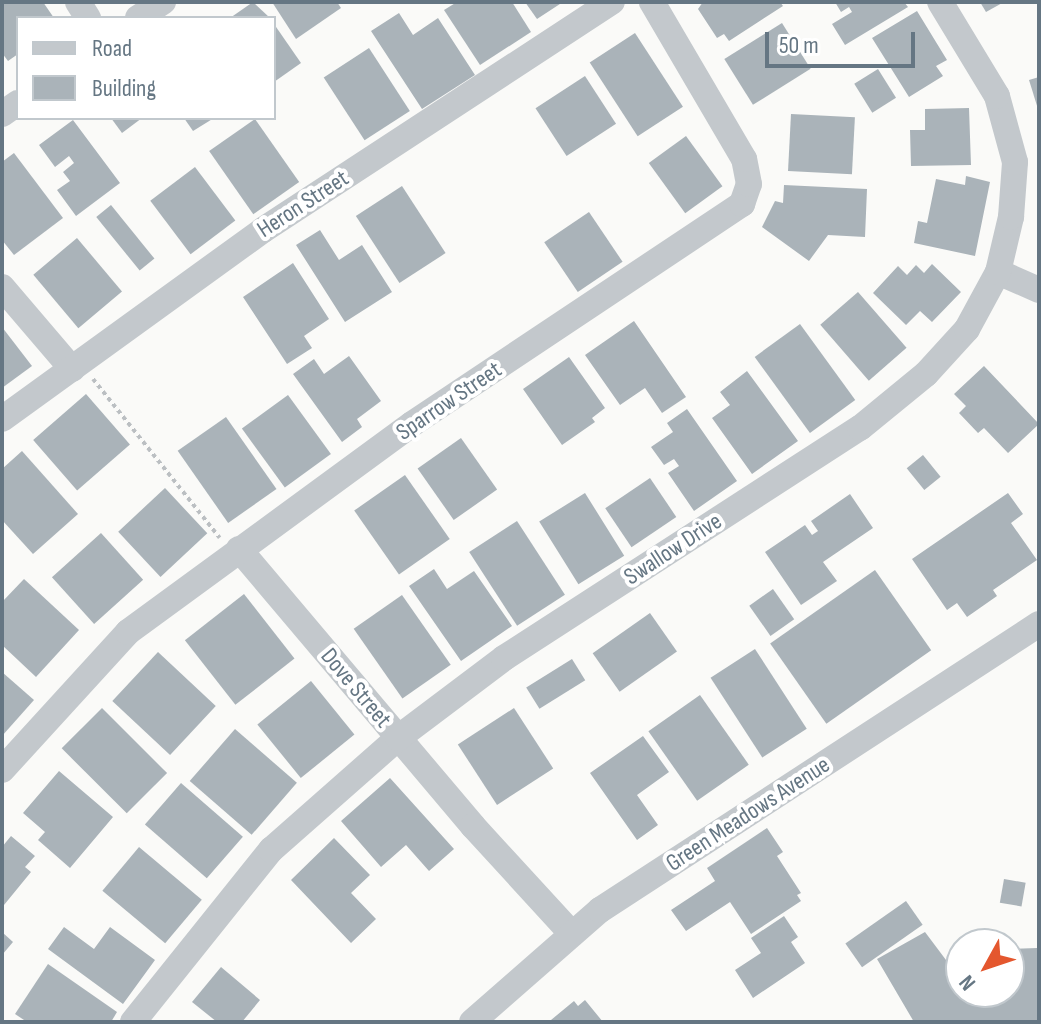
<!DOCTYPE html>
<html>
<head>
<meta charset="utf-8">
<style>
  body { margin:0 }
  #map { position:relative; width:1041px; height:1024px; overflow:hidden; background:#fafaf8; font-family:"Sofia Sans Condensed",sans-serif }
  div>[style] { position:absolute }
  .building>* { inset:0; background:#aab3b9; transform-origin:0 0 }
  .path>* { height:4px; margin-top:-2px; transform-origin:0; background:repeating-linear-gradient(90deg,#bbbfc2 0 4px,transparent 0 8px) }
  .minor>* { height:26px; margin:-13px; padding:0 13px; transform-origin:13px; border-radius:13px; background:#c3c8cc }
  span { translate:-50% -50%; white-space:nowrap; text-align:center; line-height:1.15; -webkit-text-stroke:8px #fff; paint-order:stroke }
  .street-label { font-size:24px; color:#657683 }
  .frame { position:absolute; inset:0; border:4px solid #657683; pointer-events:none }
  .legend { position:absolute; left:16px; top:16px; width:260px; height:104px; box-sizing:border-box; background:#fff; border:2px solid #c1c8cd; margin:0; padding:10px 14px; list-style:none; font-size:24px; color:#657683 }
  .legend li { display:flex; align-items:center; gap:16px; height:40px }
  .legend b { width:40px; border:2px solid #c1c8cd }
  .north { position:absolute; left:945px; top:928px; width:80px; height:80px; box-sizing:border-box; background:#fff; border:2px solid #c1c8cd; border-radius:50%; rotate:230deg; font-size:22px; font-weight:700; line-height:32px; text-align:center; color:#657683 }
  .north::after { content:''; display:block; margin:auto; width:28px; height:36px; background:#e4572e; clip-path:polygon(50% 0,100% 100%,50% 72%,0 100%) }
  .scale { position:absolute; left:765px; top:32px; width:150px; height:36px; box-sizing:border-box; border:4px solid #657683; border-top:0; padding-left:10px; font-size:24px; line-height:28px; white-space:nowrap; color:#657683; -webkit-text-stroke:6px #fff; paint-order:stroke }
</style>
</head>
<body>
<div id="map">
  <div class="building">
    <i style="clip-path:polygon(2px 2px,43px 2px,54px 18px,18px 18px,18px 54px,8px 61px,2px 53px)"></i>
    <i style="clip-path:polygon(253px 2px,270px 18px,230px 18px)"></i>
    <i style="clip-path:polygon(272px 2px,337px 2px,341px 8px,296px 39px)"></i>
    <i style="clip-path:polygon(457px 2px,512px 2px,531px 32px,480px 65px,444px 10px)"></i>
    <i style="clip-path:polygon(525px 2px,563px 2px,537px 19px)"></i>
    <i style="clip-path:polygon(703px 2px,780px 2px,783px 6px,729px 41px,724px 34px,717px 38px,698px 9px)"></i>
    <i style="clip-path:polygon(835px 2px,904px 2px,908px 7px,845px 45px,832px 24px,852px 12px,849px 7px,841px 12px)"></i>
    <i style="clip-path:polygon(980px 2px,1004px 2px,986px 12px)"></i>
    <i style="clip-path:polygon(917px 11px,947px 60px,936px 66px,943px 76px,909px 97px,872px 38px)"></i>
    <i style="clip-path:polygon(399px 13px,413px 35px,438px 18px,475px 75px,422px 109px,371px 31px)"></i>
    <i style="left:782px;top:23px;width:54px;height:68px;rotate:58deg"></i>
    <i style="clip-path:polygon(274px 24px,301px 63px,274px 82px)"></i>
    <i style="left:635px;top:33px;width:88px;height:54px;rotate:57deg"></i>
    <i style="left:369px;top:48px;width:75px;height:54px;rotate:57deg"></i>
    <i style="left:878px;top:69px;width:34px;height:28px;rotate:58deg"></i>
    <i style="left:585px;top:76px;width:57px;height:59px;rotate:57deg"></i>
    <i style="clip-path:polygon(1039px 77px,1039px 109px,1038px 109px,1029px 80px)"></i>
    <i style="clip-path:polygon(969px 108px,971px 165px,911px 166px,910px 130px,925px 130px,925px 109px)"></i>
    <i style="left:791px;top:114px;width:64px;height:57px;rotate:3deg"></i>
    <i style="clip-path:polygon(111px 118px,142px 118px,122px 133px)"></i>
    <i style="clip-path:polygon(184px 118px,214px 118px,193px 131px)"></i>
    <i style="left:255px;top:119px;width:77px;height:56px;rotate:55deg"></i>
    <i style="clip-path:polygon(73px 120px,120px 183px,76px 216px,57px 190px,70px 181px,63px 172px,74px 163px,69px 156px,55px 167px,39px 145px)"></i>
    <i style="left:686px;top:136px;width:62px;height:46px;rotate:54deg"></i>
    <i style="clip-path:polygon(14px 153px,63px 218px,14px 255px,2px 240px,2px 162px)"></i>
    <i style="left:195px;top:167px;width:67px;height:56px;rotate:53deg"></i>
    <i style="clip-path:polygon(966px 176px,990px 182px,975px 256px,914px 243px,918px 221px,927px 223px,936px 179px,965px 185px)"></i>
    <i style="clip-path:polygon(784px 185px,867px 189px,865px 237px,828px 235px,809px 261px,762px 227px,775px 201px,783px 203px)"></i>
    <i style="left:402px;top:186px;width:80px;height:55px;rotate:57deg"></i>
    <i style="left:111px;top:205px;width:69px;height:19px;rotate:51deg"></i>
    <i style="left:589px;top:212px;width:60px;height:54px;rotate:56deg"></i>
    <i style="clip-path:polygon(320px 230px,339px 260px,362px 245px,392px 292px,345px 322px,296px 245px)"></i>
    <i style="left:77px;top:238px;width:70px;height:57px;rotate:50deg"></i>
    <i style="clip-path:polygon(293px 263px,329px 319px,304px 336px,312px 348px,287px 364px,243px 297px)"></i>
    <i style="clip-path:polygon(932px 264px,961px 292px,932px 322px,920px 311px,906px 325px,873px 293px,898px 266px,907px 275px,916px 265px,924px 273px)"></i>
    <i style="left:858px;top:292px;width:74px;height:50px;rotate:49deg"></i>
    <i style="clip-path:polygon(634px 321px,686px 397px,662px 413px,645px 388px,620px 405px,585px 355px)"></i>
    <i style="left:800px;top:324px;width:94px;height:56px;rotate:54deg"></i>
    <i style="clip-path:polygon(2px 327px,32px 366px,2px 388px)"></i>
    <i style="clip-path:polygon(349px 356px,381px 401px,357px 419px,362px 427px,342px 442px,293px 374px,314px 359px,324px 374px)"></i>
    <i style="clip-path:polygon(569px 357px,605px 408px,592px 418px,595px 422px,562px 445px,523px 389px)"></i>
    <i style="clip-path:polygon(984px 366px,1039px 424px,1008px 453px,984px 428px,978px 433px,959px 413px,966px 406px,954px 394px)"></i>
    <i style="clip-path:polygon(747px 371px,798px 441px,752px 474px,712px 418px,730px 405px,720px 392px)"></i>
    <i style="left:86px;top:394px;width:67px;height:70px;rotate:49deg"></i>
    <i style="left:288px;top:395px;width:73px;height:57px;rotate:54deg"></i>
    <i style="clip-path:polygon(687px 409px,737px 481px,694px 511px,668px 473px,679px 466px,674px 459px,664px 465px,651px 447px,673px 432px,667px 423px)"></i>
    <i style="left:226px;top:417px;width:88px;height:59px;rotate:55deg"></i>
    <i style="left:461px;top:438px;width:63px;height:53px;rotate:55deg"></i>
    <i style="clip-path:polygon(22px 451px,78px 514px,33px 554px,2px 520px,2px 469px)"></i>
    <i style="left:923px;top:455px;width:28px;height:21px;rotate:51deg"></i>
    <i style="left:405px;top:475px;width:78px;height:62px;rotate:55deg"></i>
    <i style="left:650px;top:478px;width:47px;height:54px;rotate:56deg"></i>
    <i style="left:165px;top:488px;width:62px;height:64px;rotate:47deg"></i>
    <i style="left:585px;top:493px;width:74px;height:54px;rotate:58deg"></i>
    <i style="clip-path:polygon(1008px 493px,1023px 514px,1011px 523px,1037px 560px,993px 590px,997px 596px,967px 617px,957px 603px,947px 610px,912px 559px)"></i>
    <i style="clip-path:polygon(850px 494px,873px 528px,823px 562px,837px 581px,801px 605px,765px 552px,805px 525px,812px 535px,818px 531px,811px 521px)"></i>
    <i style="left:517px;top:521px;width:88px;height:57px;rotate:57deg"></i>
    <i style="left:101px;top:533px;width:63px;height:66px;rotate:48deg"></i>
    <i style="clip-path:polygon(434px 569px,447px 589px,474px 571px,512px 626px,461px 661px,409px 586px)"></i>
    <i style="left:875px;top:570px;width:98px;height:128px;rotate:55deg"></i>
    <i style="clip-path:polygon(24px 579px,79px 630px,36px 677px,2px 645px,2px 602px)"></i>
    <i style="left:773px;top:589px;width:37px;height:29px;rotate:55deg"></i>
    <i style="left:244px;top:594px;width:82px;height:75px;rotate:52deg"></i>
    <i style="left:402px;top:595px;width:85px;height:59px;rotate:55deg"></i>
    <i style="left:650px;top:613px;width:47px;height:70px;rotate:55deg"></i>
    <i style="left:755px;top:649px;width:95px;height:53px;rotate:57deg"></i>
    <i style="left:158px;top:652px;width:79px;height:67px;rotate:43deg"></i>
    <i style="left:572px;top:659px;width:25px;height:54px;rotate:58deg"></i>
    <i style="clip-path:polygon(2px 672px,34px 700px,2px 736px)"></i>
    <i style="left:311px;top:681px;width:69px;height:69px;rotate:51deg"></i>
    <i style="left:700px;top:695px;width:85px;height:63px;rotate:55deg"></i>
    <i style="left:102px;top:708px;width:92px;height:57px;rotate:45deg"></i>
    <i style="left:514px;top:708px;width:72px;height:67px;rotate:57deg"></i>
    <i style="left:235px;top:729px;width:82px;height:69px;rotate:41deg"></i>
    <i style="clip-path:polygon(643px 736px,669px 772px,637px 795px,658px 825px,637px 840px,590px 773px)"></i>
    <i style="clip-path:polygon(59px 771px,113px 817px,70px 868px,38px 840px,45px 832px,23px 813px)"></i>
    <i style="clip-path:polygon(390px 778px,454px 849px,429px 871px,406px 845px,381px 867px,341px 821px)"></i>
    <i style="left:181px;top:783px;width:82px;height:55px;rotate:41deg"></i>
    <i style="clip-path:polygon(767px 828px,783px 852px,777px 856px,801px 893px,797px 895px,801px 901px,751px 934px,730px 902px,686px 931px,671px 910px,715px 881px,707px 868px)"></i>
    <i style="clip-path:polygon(11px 836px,35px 856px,25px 867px,31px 872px,4px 905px,2px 847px)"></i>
    <i style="clip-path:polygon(334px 838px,370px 875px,351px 893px,376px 919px,351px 943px,291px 880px)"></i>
    <i style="left:139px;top:847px;width:82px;height:57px;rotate:40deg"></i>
    <i style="left:1004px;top:879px;width:22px;height:24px;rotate:10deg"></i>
    <i style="left:906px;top:901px;width:29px;height:74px;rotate:55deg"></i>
    <i style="clip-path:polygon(784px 916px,798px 937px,791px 942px,805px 963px,753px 998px,735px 970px,761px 953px,751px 938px)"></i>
    <i style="clip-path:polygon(64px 927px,94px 949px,110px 927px,155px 960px,123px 1004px,48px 949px)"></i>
    <i style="clip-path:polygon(2px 932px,13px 942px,2px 955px)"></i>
    <i style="clip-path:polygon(925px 932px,961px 980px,961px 992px,1009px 992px,1009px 949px,1037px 948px,1039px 1022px,914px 1022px,877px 959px)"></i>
    <i style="clip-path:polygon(48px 964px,117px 1012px,111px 1022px,27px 1022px,15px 1014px)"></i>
    <i style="clip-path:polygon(221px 967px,260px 1000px,242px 1022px,217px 1022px,192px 1002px)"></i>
    <i style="clip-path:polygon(585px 1000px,603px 1022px,551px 1020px,574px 1001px,578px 1006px)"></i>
  </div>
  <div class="path">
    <i style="left:93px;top:379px;width:203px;rotate:51.4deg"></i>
  </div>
  <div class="minor">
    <i style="left:78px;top:2px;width:19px;rotate:58deg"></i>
    <i style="left:138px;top:18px;width:30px;rotate:-33deg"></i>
    <i style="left:2px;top:114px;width:19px;rotate:-35deg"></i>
    <i style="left:998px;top:272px;width:45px;rotate:23.7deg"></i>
    <i style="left:2px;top:287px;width:108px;rotate:49.5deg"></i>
    <i style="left:2px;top:419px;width:322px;rotate:-35.9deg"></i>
    <i style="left:263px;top:230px;width:417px;rotate:-33.2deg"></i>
    <i style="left:239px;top:549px;width:363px;rotate:49.8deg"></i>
    <i style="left:473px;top:826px;width:145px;rotate:47.5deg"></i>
    <i style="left:2px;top:770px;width:187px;rotate:-47.6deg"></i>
    <i style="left:128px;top:632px;width:352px;rotate:-36.2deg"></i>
    <i style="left:412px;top:424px;width:397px;rotate:-33.7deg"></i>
    <i style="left:742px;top:204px;width:21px;rotate:-71deg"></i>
    <i style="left:749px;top:184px;width:25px;rotate:-101deg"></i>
    <i style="left:744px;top:159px;width:182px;rotate:-120.4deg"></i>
    <i style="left:133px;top:1022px;width:221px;rotate:-51.3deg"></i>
    <i style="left:271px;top:850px;width:169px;rotate:-41.4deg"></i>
    <i style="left:398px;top:738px;width:133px;rotate:-37deg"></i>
    <i style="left:504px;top:658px;width:424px;rotate:-32.9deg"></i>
    <i style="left:860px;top:428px;width:85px;rotate:-39.3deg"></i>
    <i style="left:926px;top:374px;width:61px;rotate:-47.7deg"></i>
    <i style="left:967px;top:329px;width:65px;rotate:-61.5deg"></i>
    <i style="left:998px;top:272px;width:57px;rotate:-76.7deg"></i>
    <i style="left:1011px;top:217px;width:55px;rotate:-85.8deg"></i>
    <i style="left:1015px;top:162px;width:68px;rotate:-105.3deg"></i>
    <i style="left:997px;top:96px;width:110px;rotate:-121.2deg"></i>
    <i style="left:472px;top:1022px;width:170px;rotate:-41.2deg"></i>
    <i style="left:600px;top:910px;width:524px;rotate:-33.08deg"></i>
  </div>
  <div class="street-label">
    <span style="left:303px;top:204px;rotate:-33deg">Heron Street</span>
    <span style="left:449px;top:401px;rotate:-34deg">Sparrow Street</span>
    <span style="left:673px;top:549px;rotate:-33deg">Swallow Drive</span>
    <span style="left:356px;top:688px;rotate:50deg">Dove Street</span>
    <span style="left:748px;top:814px;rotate:-33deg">Green Meadows Avenue</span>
  </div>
  <div class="frame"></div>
  <ul class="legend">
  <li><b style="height:10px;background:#c3c8cc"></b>Road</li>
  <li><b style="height:22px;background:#aab3b9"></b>Building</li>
  </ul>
  <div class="north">N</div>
  <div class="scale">50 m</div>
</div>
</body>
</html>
